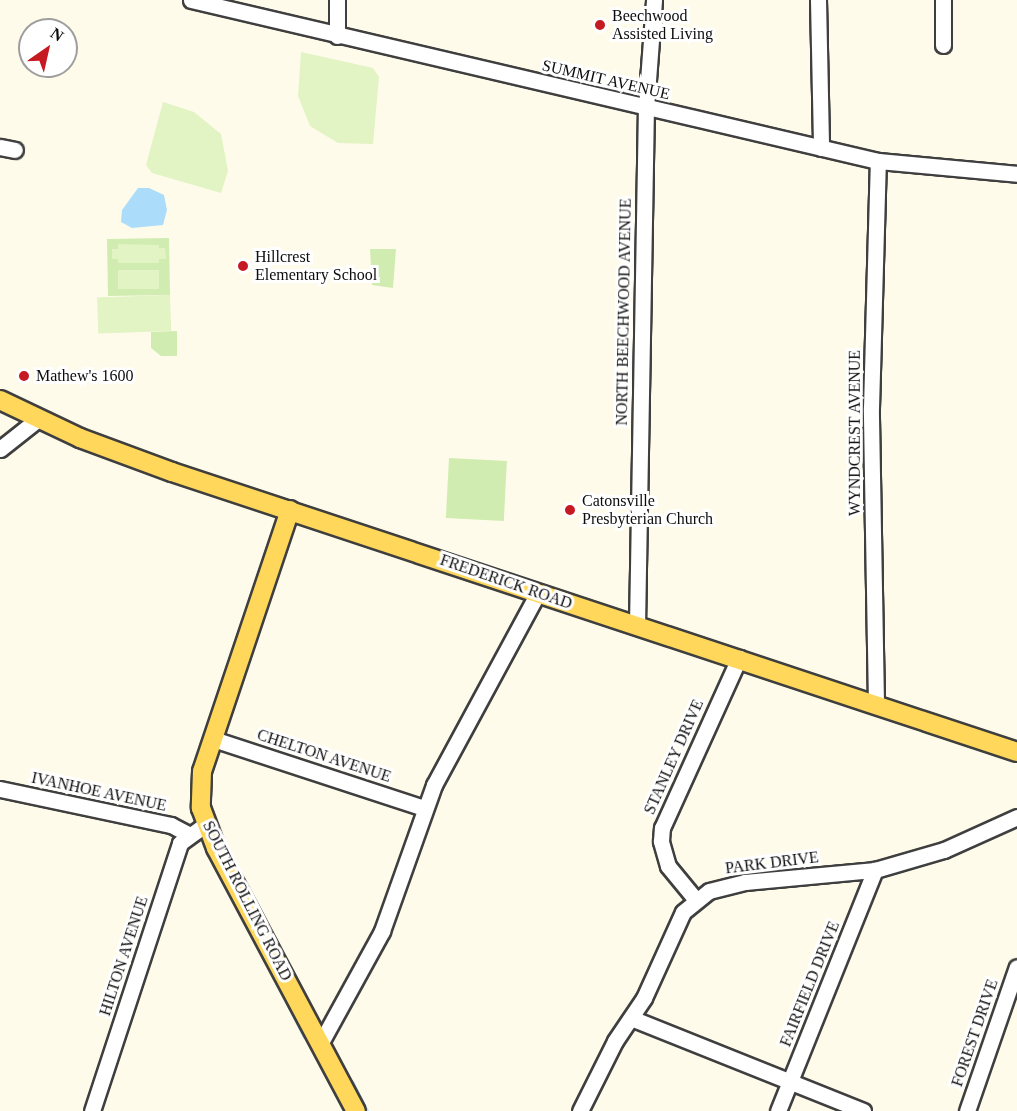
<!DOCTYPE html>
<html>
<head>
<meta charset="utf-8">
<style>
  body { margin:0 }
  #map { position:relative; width:1017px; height:1111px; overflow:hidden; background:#fffbea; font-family:"Times New Roman",serif }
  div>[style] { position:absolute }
  .green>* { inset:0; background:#d0ecb1; transform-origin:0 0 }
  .pitch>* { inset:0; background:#e2f3c4; transform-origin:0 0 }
  .water>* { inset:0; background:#abddfb }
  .stream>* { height:4px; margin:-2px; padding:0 2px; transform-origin:2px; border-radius:2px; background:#abddfb }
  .roads { filter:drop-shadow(2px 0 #3f3f3f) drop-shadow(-2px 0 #3f3f3f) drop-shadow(0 2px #3f3f3f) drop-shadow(0 -2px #3f3f3f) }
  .minor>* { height:15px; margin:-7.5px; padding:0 7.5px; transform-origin:7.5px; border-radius:7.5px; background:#fff }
  .major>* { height:18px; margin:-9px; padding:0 9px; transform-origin:9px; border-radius:9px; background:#ffd75a }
  .dots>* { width:16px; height:16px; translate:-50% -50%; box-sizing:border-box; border:3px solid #fff; border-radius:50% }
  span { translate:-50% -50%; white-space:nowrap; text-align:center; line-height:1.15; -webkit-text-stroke:6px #fff; paint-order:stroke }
  .poi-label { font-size:16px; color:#0c0c0c }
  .left { translate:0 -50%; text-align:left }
  .street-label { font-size:16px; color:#0c0c0c }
  .north { position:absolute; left:18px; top:18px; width:60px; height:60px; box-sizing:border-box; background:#fff; border:2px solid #9e9e9e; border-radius:50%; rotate:34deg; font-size:16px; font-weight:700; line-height:24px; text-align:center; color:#0c0c0c }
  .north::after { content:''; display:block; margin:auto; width:21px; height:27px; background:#c61a22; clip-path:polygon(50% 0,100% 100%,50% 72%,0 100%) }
</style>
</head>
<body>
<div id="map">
  <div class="green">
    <i style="left:169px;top:238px;width:57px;height:62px;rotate:89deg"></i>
    <i style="clip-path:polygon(370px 249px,396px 249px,393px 288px,372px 285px)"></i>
    <i style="clip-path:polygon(177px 331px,177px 356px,161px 356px,151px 348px,151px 332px)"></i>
    <i style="left:449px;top:458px;width:58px;height:60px;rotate:3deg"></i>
  </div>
  <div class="pitch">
    <i style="clip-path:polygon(301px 52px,373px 68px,379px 77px,373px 144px,338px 143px,310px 126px,298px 96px)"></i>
    <i style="clip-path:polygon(163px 102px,194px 112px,221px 134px,228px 171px,221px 193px,152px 173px,146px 165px)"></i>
    <i style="clip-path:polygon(118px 244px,159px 245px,159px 248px,165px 248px,166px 259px,159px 259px,159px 263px,118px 263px,118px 259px,112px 259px,112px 249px,118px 249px)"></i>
    <i style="left:118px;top:270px;width:41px;height:19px"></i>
    <i style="left:170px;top:295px;width:36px;height:73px;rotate:88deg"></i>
  </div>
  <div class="water">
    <i style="clip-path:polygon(138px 188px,149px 188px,164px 195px,167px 210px,163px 225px,132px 228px,121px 222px,122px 210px)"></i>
  </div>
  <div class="stream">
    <i style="left:287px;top:1002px;width:39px;rotate:63deg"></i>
    <i style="left:334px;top:1050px;width:27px;rotate:62deg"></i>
    <i style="left:352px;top:1082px;width:33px;rotate:63deg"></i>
  </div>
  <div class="roads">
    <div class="minor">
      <i style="left:191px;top:0;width:706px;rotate:13.19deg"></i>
      <i style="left:878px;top:161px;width:140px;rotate:5.3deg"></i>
      <i style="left:818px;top:0;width:148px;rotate:88.8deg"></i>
      <i style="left:943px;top:0;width:45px;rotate:90deg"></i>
      <i style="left:337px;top:36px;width:36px;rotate:-90deg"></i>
      <i style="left:0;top:147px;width:15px;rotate:11deg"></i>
      <i style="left:0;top:449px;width:48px;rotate:-38.3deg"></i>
      <i style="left:637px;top:626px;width:519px;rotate:-89.01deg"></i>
      <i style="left:646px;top:107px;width:107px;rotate:-85.7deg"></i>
      <i style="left:876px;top:704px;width:296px;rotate:-91deg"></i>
      <i style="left:871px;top:408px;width:247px;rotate:-88.4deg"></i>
      <i style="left:213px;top:739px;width:222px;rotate:18.1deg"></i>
      <i style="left:0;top:789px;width:175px;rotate:11.9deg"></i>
      <i style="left:171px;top:825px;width:19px;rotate:28deg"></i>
      <i style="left:696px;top:900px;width:44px;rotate:-129.5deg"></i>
      <i style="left:668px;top:866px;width:26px;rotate:-106deg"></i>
      <i style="left:661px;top:841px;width:13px;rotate:-86deg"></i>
      <i style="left:662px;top:828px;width:187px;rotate:-65.6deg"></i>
      <i style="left:631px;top:1018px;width:250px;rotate:21.8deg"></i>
      <i style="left:320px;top:1044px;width:129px;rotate:-61.2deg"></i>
      <i style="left:382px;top:931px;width:155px;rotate:-70.4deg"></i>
      <i style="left:434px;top:785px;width:218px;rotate:-61.6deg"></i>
      <i style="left:92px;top:1111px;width:282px;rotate:-71.8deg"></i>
      <i style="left:180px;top:843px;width:32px;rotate:-36deg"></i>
      <i style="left:580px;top:1111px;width:78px;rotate:-63.4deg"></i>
      <i style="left:615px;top:1041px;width:52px;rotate:-56deg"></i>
      <i style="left:644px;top:998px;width:94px;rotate:-65.6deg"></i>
      <i style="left:683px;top:912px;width:33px;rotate:-39deg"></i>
      <i style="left:709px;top:891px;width:37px;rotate:-14deg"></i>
      <i style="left:745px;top:882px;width:131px;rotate:-5.3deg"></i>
      <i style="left:875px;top:870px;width:72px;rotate:-16.2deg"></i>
      <i style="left:944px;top:850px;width:80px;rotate:-24.3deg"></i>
      <i style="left:778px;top:1111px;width:260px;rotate:-68.1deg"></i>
      <i style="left:967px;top:1111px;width:152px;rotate:-70.9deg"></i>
    </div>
    <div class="major">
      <i style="left:0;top:400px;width:89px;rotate:25.4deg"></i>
      <i style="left:80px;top:438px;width:98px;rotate:20.3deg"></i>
      <i style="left:172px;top:472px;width:890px;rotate:18.33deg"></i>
      <i style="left:290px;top:510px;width:275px;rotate:108.6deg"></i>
      <i style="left:202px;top:771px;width:37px;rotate:92deg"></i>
      <i style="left:201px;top:808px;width:43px;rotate:69.4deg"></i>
      <i style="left:216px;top:848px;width:298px;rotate:62deg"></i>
    </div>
  </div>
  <div class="dots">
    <i style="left:600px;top:25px;background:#c61a22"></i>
    <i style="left:243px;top:266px;background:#c61a22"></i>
    <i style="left:24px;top:376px;background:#c61a22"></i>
    <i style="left:570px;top:510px;background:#c61a22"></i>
  </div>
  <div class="poi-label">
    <span class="left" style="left:612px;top:25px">Beechwood<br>Assisted Living</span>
    <span class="left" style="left:255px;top:266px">Hillcrest<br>Elementary School</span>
    <span class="left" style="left:36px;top:376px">Mathew's 1600</span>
    <span class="left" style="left:582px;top:510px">Catonsville<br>Presbyterian Church</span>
  </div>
  <div class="street-label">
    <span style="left:606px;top:80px;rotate:13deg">SUMMIT AVENUE</span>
    <span style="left:624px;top:312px;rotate:-89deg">NORTH BEECHWOOD AVENUE</span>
    <span style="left:855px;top:433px;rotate:-90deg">WYNDCREST AVENUE</span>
    <span style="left:506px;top:582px;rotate:19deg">FREDERICK ROAD</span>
    <span style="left:324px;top:756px;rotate:18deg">CHELTON AVENUE</span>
    <span style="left:674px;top:757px;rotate:-66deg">STANLEY DRIVE</span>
    <span style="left:99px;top:792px;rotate:12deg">IVANHOE AVENUE</span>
    <span style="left:772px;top:863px;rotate:-7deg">PARK DRIVE</span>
    <span style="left:247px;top:901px;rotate:63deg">SOUTH ROLLING ROAD</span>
    <span style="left:124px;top:956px;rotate:-72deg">HILTON AVENUE</span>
    <span style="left:810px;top:984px;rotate:-68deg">FAIRFIELD DRIVE</span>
    <span style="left:975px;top:1033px;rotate:-71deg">FOREST DRIVE</span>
  </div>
  <div class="north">N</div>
</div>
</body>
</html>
